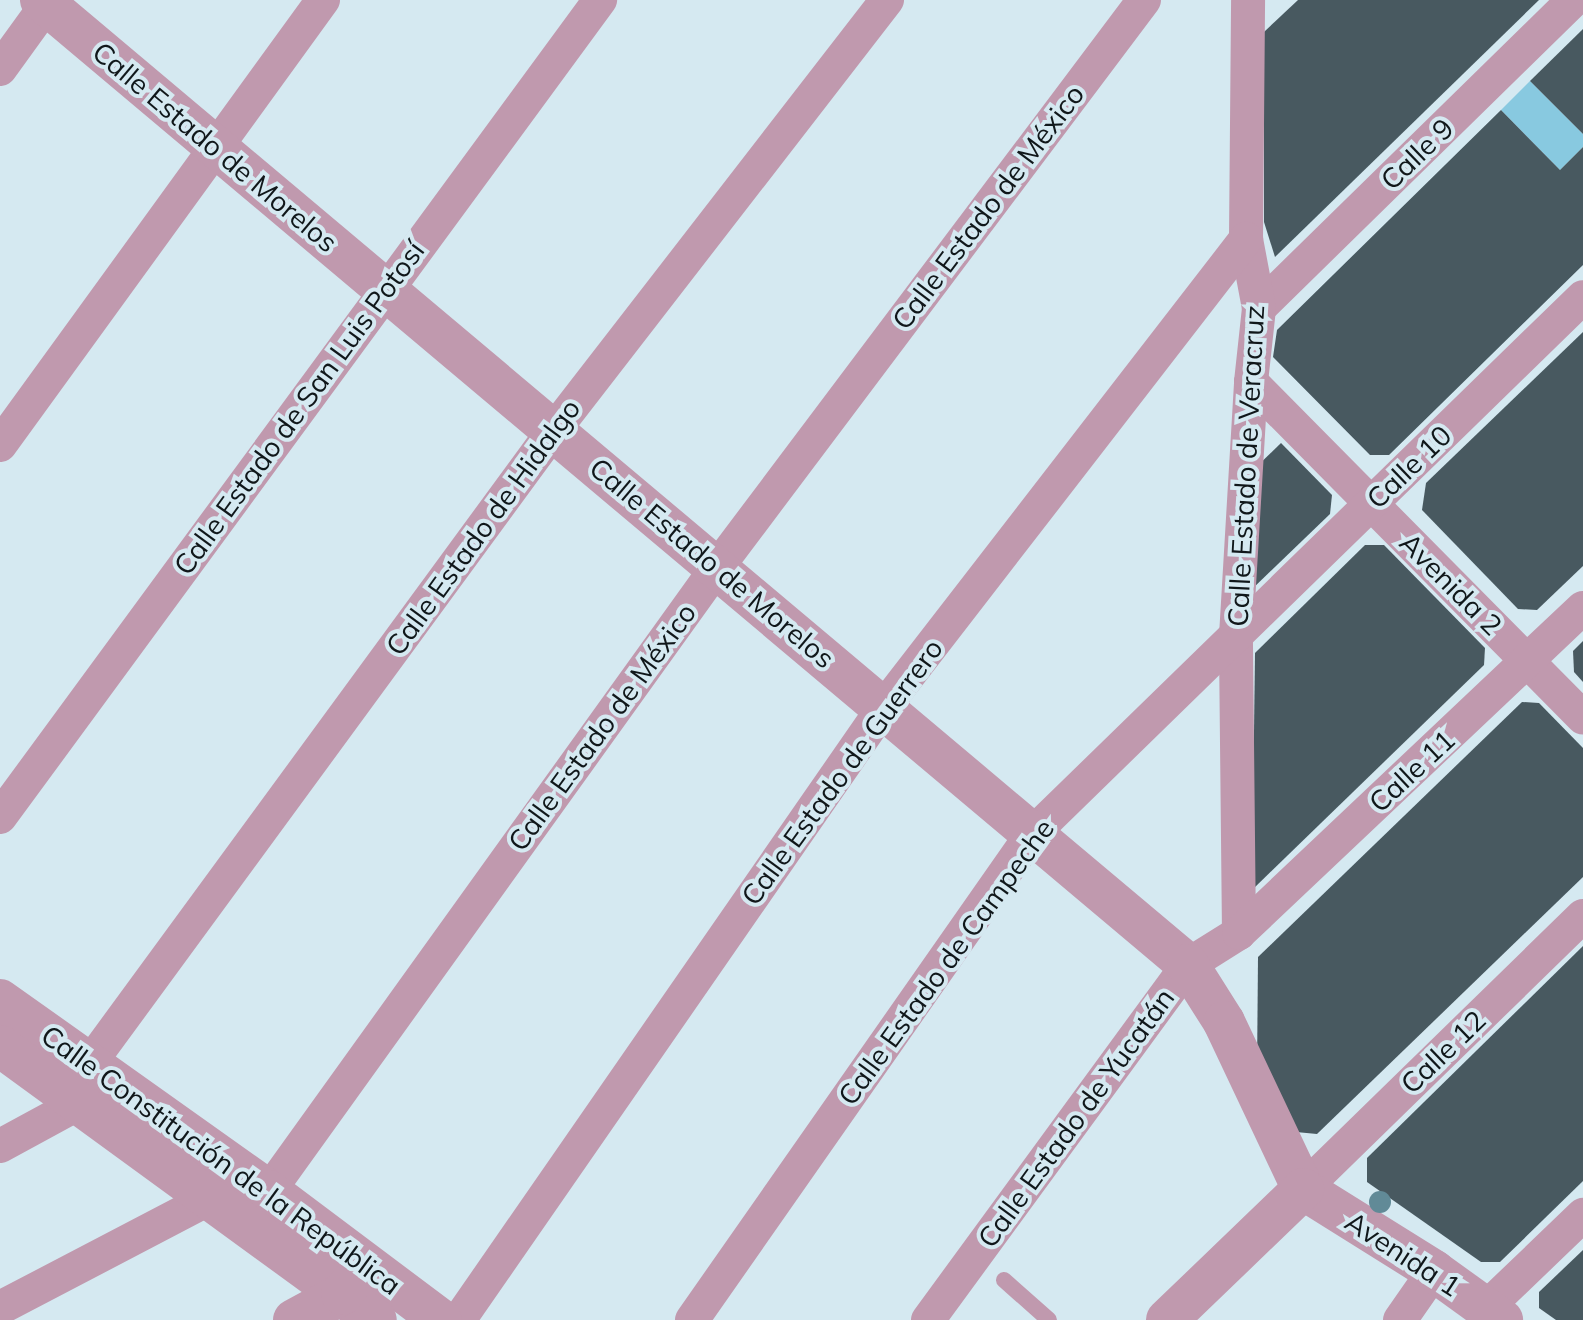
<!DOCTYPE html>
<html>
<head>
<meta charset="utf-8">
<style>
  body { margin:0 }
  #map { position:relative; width:1583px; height:1320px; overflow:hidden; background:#d5e9f1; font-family:Mulish,sans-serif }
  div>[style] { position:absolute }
  .green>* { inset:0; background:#88c9e0 }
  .building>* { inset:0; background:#485960 }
  .service>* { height:16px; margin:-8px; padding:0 8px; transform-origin:8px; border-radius:8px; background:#c099ae }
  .minor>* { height:34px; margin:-17px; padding:0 17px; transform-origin:17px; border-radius:17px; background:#c099ae }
  .tertiary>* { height:42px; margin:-21px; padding:0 21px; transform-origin:21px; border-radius:21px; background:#c099ae }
  .trees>* { width:22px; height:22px; margin:-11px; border-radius:50%; background:#618a97 }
  span { translate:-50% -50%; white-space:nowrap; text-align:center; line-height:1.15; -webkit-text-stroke:8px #d5e9f1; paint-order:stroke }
  .street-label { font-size:28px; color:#10171a }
</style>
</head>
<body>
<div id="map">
  <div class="green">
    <i style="clip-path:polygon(1530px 81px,1583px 134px,1583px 147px,1560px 170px,1501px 110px)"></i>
  </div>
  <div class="building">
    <i style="clip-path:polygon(1298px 0,1539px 0,1275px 257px,1264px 222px,1264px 32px)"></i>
    <i style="clip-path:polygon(1583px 29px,1583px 134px,1530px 81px)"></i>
    <i style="clip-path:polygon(1501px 110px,1560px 170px,1583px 147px,1583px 265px,1389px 455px,1370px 455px,1273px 357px,1277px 330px)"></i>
    <i style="clip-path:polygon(1583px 332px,1583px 566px,1537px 610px,1518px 609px,1422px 510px,1426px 483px)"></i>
    <i style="clip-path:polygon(1281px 443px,1332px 495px,1330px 514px,1249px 592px,1251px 472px)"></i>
    <i style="clip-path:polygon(1365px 545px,1384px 545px,1485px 648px,1484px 665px,1252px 890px,1255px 653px)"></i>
    <i style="clip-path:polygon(1583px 641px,1583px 682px,1574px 672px,1573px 651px)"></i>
    <i style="clip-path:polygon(1522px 702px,1539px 703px,1583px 748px,1583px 877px,1317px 1134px,1296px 1132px,1257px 1072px,1258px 957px)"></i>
    <i style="clip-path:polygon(1583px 946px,1583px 1181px,1500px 1262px,1481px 1262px,1367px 1182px,1367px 1158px)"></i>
    <i style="clip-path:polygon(1583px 1250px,1583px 1320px,1556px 1320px,1539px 1308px,1539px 1292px)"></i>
  </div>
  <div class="service">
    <i style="left:1004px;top:1280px;width:60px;rotate:41.6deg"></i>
  </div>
  <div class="minor">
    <i style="left:0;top:69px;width:85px;rotate:-54.1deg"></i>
    <i style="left:1259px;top:308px;width:441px;rotate:-44.4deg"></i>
    <i style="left:1251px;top:382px;width:472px;rotate:45.3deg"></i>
    <i style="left:0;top:445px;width:550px;rotate:-54.03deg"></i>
    <i style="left:0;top:817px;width:1014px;rotate:-53.71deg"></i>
    <i style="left:1239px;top:933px;width:297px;rotate:-90.6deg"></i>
    <i style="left:1236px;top:636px;width:254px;rotate:-86.6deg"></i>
    <i style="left:1251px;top:382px;width:74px;rotate:-83.8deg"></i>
    <i style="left:1259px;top:308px;width:70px;rotate:-100.7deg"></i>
    <i style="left:1246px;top:239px;width:239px;rotate:-89.5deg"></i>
    <i style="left:90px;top:1063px;width:785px;rotate:-53.76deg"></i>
    <i style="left:554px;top:430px;width:544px;rotate:-52.25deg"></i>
    <i style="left:0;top:1146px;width:92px;rotate:-28.5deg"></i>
    <i style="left:1303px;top:1189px;width:391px;rotate:-44.3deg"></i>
    <i style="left:269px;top:1191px;width:766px;rotate:-54.3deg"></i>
    <i style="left:716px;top:569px;width:712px;rotate:-53.05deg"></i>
    <i style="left:0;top:1308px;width:239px;rotate:-27.6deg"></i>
    <i style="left:1485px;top:1309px;width:136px;rotate:-43.8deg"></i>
    <i style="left:459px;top:1320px;width:746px;rotate:-55.27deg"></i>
    <i style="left:884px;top:707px;width:592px;rotate:-52.28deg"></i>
    <i style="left:692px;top:1320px;width:593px;rotate:-55.02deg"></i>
    <i style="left:1032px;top:834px;width:769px;rotate:-44.26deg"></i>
    <i style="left:928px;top:1320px;width:440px;rotate:-53.8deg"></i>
    <i style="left:1188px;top:965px;width:60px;rotate:-32.1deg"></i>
    <i style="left:1239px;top:933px;width:473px;rotate:-43.4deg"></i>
    <i style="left:1400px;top:1320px;width:60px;rotate:-55.2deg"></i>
  </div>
  <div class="tertiary">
    <i style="left:41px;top:0;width:1499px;rotate:40.07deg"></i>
    <i style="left:1188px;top:965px;width:67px;rotate:57.7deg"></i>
    <i style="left:1224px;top:1022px;width:185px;rotate:64.7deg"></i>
    <i style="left:0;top:1000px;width:330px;rotate:35.4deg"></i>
    <i style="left:269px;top:1191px;width:215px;rotate:36.9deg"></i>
    <i style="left:0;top:1046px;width:465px;rotate:36.1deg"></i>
    <i style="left:1303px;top:1189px;width:155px;rotate:32deg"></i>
    <i style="left:1434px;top:1271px;width:84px;rotate:35.8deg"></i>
    <i style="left:294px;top:1320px;width:55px;rotate:-28.4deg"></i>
    <i style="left:342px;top:1294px;width:24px;rotate:-52deg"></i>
    <i style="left:1167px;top:1320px;width:189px;rotate:-43.9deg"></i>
  </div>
  <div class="trees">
    <i style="left:1380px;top:1202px"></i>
  </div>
  <div class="street-label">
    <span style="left:215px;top:147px;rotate:40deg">Calle Estado de Morelos</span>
    <span style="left:1417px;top:154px;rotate:-44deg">Calle 9</span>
    <span style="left:988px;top:207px;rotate:-53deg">Calle Estado de México</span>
    <span style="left:299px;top:408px;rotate:-54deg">Calle Estado de San Luis Potosí</span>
    <span style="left:1246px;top:466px;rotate:-87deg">Calle Estado de Veracruz</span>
    <span style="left:1409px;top:467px;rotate:-44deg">Calle 10</span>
    <span style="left:483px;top:527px;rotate:-54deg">Calle Estado de Hidalgo</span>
    <span style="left:712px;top:563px;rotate:40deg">Calle Estado de Morelos</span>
    <span style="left:1451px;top:584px;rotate:45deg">Avenida 2</span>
    <span style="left:602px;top:727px;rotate:-54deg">Calle Estado de México</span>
    <span style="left:1412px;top:771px;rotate:-43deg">Calle 11</span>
    <span style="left:842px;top:772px;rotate:-54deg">Calle Estado de Guerrero</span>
    <span style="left:946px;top:962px;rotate:-54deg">Calle Estado de Campeche</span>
    <span style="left:1443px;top:1052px;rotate:-44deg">Calle 12</span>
    <span style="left:1076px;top:1118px;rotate:-54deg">Calle Estado de Yucatán</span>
    <span style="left:221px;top:1160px;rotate:36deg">Calle Constitución de la República</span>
    <span style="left:1403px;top:1254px;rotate:33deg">Avenida 1</span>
  </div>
</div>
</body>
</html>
